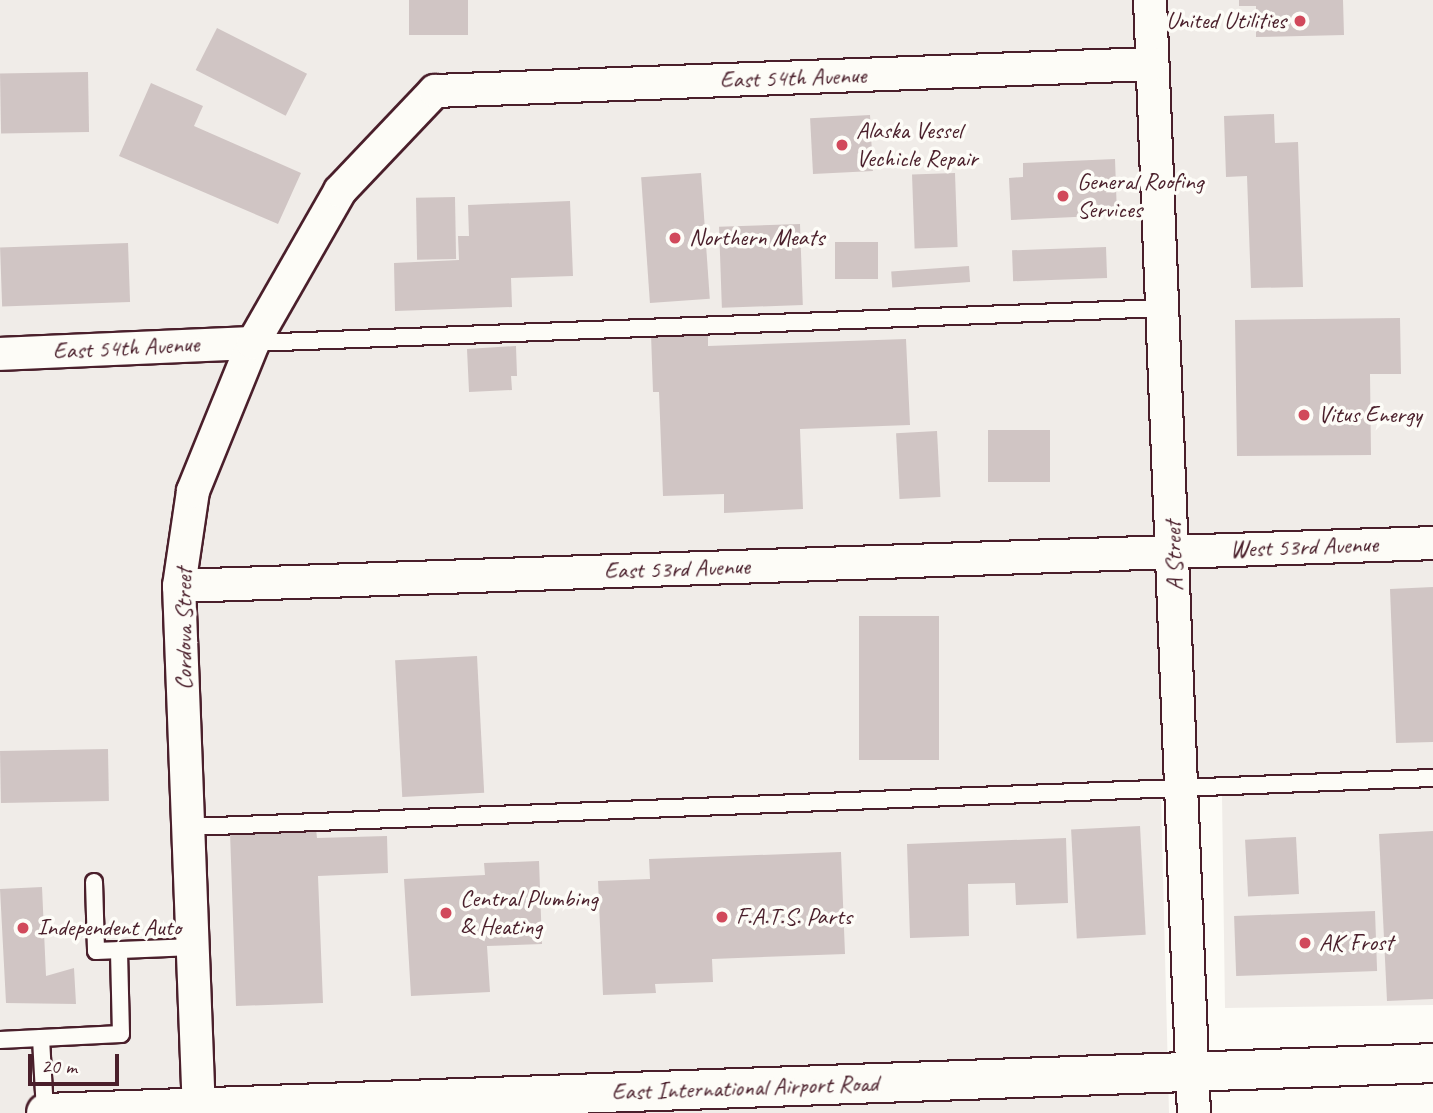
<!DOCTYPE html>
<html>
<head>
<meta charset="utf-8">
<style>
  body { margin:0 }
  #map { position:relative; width:1433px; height:1113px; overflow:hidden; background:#fdfcf7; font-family:Caveat,sans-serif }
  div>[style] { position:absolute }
  .built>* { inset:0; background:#f0ece8 }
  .building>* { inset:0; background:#d0c5c4; transform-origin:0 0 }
  .roads { filter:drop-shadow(2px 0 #4a1f2b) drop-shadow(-2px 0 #4a1f2b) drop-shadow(0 2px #4a1f2b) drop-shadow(0 -2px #4a1f2b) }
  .lane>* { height:16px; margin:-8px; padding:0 8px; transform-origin:8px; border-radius:8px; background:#fdfcf7 }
  .street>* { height:32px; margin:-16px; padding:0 16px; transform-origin:16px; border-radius:16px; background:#fdfcf7 }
  .secondary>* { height:38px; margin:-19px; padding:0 19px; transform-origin:19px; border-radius:19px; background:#fdfcf7 }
  .dots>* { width:19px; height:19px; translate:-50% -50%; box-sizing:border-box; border:4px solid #fdfcf7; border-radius:50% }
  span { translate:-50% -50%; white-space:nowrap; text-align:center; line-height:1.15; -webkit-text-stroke:7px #fdfcf7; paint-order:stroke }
  .poi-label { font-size:24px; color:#4a1f2b }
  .right { translate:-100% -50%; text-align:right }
  .left { translate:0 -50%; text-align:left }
  .street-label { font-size:24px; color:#4a1f2b }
  .scale { position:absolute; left:28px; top:1054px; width:91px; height:32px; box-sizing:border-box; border:4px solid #4a1f2b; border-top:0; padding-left:9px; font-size:21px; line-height:24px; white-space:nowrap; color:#4a1f2b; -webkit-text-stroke:5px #fdfcf7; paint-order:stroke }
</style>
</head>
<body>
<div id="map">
  <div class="built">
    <i style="clip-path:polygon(0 0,1433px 0,1433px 1005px,1225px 1008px,1222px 796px,1161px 797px,1169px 1113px,0 1113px)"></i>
  </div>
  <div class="building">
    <i style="left:409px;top:0;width:59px;height:35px"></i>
    <i style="clip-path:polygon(1239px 0,1343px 0,1344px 35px,1256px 37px,1256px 6px,1239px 6px)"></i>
    <i style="left:217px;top:28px;width:101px;height:47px;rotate:27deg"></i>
    <i style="left:88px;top:72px;width:60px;height:88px;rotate:89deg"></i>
    <i style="clip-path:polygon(151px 83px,203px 106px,194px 126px,301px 173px,278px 224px,119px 156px)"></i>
    <i style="clip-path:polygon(1274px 114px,1275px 143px,1298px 142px,1303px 287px,1251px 288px,1247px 176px,1226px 177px,1224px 116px)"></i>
    <i style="left:870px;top:115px;width:56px;height:60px;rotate:87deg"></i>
    <i style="clip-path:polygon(1115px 159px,1117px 215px,1011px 220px,1009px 178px,1023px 177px,1023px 163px)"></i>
    <i style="left:701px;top:173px;width:126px;height:60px;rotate:86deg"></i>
    <i style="left:955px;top:173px;width:74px;height:43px;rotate:88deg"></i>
    <i style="left:455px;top:197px;width:62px;height:39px;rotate:89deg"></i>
    <i style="clip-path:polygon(570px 201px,573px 276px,511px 278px,512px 307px,395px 311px,394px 263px,459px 260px,458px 236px,469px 236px,468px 205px)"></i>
    <i style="left:800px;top:224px;width:81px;height:81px;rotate:88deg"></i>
    <i style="left:835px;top:242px;width:43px;height:37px"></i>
    <i style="left:128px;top:243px;width:59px;height:128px;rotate:88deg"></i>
    <i style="left:1106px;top:247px;width:31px;height:94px;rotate:88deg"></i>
    <i style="left:969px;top:266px;width:16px;height:78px;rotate:86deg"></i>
    <i style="clip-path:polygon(1400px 318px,1401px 374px,1370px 374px,1371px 455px,1237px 456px,1235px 320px)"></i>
    <i style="clip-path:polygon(708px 332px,708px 346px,906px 339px,910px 425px,800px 429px,803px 509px,724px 513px,724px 494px,663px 496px,659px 392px,653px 392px,651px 334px)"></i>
    <i style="clip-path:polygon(516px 346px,517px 376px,511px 376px,512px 390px,469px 392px,467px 349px)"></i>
    <i style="left:988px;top:430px;width:62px;height:52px"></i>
    <i style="left:937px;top:431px;width:66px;height:41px;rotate:87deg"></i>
    <i style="clip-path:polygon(1433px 587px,1433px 742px,1396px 743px,1390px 589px)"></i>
    <i style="left:859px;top:616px;width:80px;height:144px"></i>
    <i style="left:477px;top:656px;width:137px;height:82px;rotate:87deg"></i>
    <i style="left:108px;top:749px;width:52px;height:108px;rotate:89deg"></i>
    <i style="left:1140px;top:826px;width:109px;height:69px;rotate:87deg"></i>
    <i style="clip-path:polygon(316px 829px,317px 838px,387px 836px,388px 873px,318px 876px,323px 1003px,236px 1006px,230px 832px)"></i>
    <i style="clip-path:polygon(1433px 831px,1433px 999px,1387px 1001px,1379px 834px)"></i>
    <i style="left:1296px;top:837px;width:57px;height:51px;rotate:87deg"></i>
    <i style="clip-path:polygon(1066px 838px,1068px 903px,1016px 905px,1015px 883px,968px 884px,969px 936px,910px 938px,907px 844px)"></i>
    <i style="clip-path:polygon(841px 852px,845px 954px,712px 959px,713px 982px,655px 984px,656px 993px,603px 995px,598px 881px,650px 879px,649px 859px)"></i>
    <i style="clip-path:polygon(539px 861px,542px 944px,487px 946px,490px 992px,411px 996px,404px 879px,485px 875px,484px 863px)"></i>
    <i style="clip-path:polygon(42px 887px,46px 976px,74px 968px,76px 1004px,6px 1003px,0 889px)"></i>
    <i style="left:1375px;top:911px;width:60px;height:141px;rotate:88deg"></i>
  </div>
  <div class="roads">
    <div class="lane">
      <i style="left:253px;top:343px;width:911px;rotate:-2.2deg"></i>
      <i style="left:190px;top:827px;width:1244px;rotate:-2.26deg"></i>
      <i style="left:94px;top:882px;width:69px;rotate:88.3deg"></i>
      <i style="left:96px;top:951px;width:97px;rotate:-2.4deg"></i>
      <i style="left:41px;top:1038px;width:75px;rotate:86.9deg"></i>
      <i style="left:0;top:1040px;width:121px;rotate:-2.8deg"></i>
      <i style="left:121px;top:1034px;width:84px;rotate:-91.4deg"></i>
    </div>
    <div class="street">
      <i style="left:1150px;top:0;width:1114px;rotate:87.74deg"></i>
      <i style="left:0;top:354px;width:253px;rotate:-2.5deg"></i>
      <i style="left:179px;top:586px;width:1255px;rotate:-1.96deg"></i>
      <i style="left:199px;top:1113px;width:527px;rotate:-92.17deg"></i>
      <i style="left:179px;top:586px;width:96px;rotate:-81.6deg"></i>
      <i style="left:193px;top:491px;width:160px;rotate:-67.9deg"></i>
      <i style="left:253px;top:343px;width:175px;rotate:-60.2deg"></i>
      <i style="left:340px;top:191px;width:138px;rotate:-46.5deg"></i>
      <i style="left:435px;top:91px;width:717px;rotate:-2.16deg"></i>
    </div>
    <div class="secondary">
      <i style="left:46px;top:1113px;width:1388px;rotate:-2.06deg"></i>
    </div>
  </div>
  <div class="dots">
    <i style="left:1300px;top:21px;background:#d1495b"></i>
    <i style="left:842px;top:145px;background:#d1495b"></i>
    <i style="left:1063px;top:196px;background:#d1495b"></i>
    <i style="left:675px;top:238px;background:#d1495b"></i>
    <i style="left:1304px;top:415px;background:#d1495b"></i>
    <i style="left:446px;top:913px;background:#d1495b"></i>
    <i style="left:722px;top:917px;background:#d1495b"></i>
    <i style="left:23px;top:928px;background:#d1495b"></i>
    <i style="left:1305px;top:943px;background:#d1495b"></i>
  </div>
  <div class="poi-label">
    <span class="right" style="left:1286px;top:21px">United Utilities</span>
    <span class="left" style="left:856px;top:145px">Alaska Vessel<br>Vechicle Repair</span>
    <span class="left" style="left:1077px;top:196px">General Roofing<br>Services</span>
    <span class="left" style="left:689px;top:238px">Northern Meats</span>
    <span class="left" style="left:1318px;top:415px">Vitus Energy</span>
    <span class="left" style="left:460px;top:913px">Central Plumbing<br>&amp; Heating</span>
    <span class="left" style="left:736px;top:917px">F.A.T.S. Parts</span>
    <span class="left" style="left:37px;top:928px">Independent Auto</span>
    <span class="left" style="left:1319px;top:943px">AK Frost</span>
  </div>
  <div class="street-label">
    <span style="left:793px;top:78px;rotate:-2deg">East 54th Avenue</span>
    <span style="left:126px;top:348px;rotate:-3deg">East 54th Avenue</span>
    <span style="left:1304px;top:547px;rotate:-2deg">West 53rd Avenue</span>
    <span style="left:1174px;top:556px;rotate:-92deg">A Street</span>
    <span style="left:677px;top:569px;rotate:-2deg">East 53rd Avenue</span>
    <span style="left:184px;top:629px;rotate:-90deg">Cordova Street</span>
    <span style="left:745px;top:1088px;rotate:-2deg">East International Airport Road</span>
  </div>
  <div class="scale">20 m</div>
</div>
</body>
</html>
